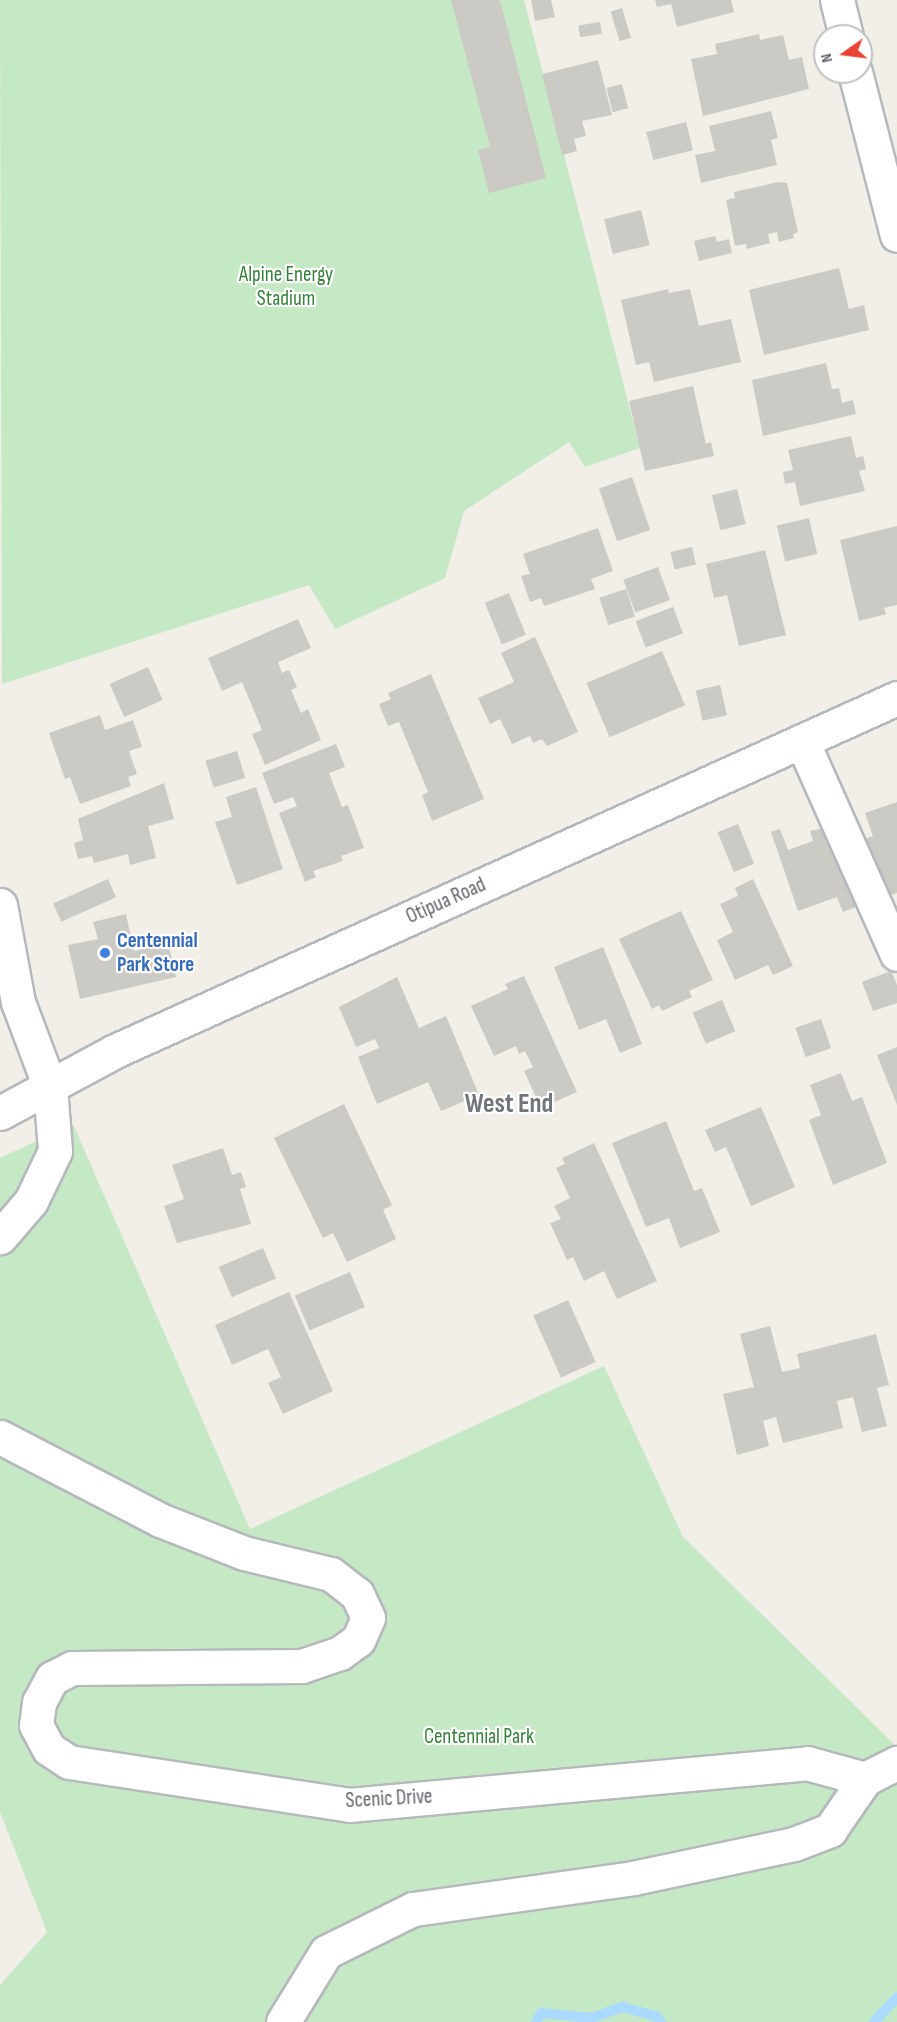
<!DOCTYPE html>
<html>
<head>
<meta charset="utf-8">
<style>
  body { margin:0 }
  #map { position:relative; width:897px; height:2022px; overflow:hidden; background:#f1efe8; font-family:"Sofia Sans Condensed",sans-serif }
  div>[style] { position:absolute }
  .green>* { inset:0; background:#c5e8c5 }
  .stream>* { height:10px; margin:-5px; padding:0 5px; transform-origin:5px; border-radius:5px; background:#aadaff }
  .building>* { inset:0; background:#cccac5; transform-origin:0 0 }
  .roads { filter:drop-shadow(2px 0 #b5b8bc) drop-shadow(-2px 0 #b5b8bc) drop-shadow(0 2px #b5b8bc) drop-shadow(0 -2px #b5b8bc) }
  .minor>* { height:33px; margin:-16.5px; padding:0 16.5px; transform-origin:16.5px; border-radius:16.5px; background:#fff }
  .dots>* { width:16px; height:16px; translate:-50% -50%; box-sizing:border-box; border:3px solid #fff; border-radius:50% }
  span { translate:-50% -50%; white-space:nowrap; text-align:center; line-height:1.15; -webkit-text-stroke:4.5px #fff; paint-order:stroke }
  .park-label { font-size:21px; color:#348238 }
  .street-label { font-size:21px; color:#5f6368 }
  .shop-label { font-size:21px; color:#366cbe; font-weight:700 }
  .left { translate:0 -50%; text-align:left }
  .district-label { font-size:27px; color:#70757a; font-weight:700 }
  .north { position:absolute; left:813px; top:24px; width:60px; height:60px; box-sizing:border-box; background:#fff; border:2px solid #bfc1c3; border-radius:50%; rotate:256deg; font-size:16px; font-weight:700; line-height:24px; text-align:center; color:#5f6368 }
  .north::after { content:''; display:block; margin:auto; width:21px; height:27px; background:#ea4335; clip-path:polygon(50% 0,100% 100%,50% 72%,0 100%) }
</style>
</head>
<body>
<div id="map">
  <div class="green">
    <i style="clip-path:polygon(0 0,524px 0,640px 448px,585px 467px,569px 442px,464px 511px,445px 578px,335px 629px,309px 585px,2px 684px)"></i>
    <i style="clip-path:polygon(73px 1124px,250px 1529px,604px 1366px,683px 1537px,897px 1747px,897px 2022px,0 2022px,0 1985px,47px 1932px,0 1812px,0 1158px)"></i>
  </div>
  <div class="stream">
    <i style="left:536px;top:2022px;width:10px;rotate:-61deg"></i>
    <i style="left:541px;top:2013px;width:51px;rotate:5.6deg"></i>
    <i style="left:592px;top:2018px;width:33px;rotate:-20deg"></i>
    <i style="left:623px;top:2007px;width:35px;rotate:16deg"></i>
    <i style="left:657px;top:2017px;width:6px;rotate:51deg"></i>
    <i style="left:874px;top:2022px;width:34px;rotate:-47deg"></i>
  </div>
  <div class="building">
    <i style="clip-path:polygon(451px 0,500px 0,546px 178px,489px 193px,478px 150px,490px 147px)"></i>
    <i style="clip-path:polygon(531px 0,551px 0,555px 17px,535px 21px)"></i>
    <i style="clip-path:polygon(655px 0,731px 0,734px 12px,677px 27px,671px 4px,657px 7px)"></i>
    <i style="left:622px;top:8px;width:31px;height:12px;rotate:73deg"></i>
    <i style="left:600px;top:22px;width:12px;height:22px;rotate:81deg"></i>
    <i style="clip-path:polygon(759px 34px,760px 40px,783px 35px,789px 60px,802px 57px,809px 89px,703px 116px,691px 59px,717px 54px,715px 44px)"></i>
    <i style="clip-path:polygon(598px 60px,612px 115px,582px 121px,586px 136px,574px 139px,577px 151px,562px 155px,542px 74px)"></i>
    <i style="left:622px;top:84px;width:25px;height:16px;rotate:76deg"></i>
    <i style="clip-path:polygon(771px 111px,778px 138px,771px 140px,777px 165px,701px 183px,695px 155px,715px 151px,709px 126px)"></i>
    <i style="left:686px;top:122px;width:29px;height:41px;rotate:76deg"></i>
    <i style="clip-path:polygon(778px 182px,787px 183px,798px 232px,793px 234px,794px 238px,779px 242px,777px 232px,768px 234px,770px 243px,747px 249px,746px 244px,735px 246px,726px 200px,735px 198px,734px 192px)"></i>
    <i style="left:641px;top:210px;width:36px;height:38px;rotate:76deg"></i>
    <i style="clip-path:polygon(715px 236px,717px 242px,729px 239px,732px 253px,699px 261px,694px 241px)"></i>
    <i style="clip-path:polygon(839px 268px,849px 309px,864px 305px,869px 330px,764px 355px,749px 290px)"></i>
    <i style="clip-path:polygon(668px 289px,669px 293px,690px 289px,699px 326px,731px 319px,741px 362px,654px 382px,649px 362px,636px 365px,621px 300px)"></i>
    <i style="clip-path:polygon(826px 363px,832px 389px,839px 388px,842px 403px,853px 400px,856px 414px,763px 436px,752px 380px)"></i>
    <i style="clip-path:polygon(693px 386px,706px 444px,711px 442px,714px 456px,645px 471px,629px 401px)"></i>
    <i style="clip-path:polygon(851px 436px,856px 458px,863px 456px,866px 469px,859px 471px,865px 491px,800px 506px,795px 482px,785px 484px,783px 472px,793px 470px,788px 450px)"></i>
    <i style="left:632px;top:477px;width:56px;height:35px;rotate:71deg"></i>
    <i style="left:737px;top:489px;width:36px;height:26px;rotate:76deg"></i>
    <i style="left:809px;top:518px;width:37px;height:33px;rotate:77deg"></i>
    <i style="clip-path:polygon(897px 526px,897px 605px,884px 608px,886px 614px,859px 621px,840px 540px)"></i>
    <i style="clip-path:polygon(598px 528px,613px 571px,591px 579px,595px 589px,544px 606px,541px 598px,530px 602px,521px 576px,530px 574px,523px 554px)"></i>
    <i style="left:692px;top:547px;width:18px;height:22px;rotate:77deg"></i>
    <i style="clip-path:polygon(765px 550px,786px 635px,739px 646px,727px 595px,714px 598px,706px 564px)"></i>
    <i style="left:658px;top:567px;width:35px;height:37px;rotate:70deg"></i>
    <i style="left:626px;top:589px;width:29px;height:28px;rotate:72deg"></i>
    <i style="left:509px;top:593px;width:45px;height:26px;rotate:68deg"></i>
    <i style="left:673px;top:607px;width:28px;height:40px;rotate:69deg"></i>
    <i style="clip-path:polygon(298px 619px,311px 648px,278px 662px,282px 673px,289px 670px,297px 687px,291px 690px,301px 713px,308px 709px,321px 740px,265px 765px,252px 734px,262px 730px,242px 682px,222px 691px,208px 658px)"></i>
    <i style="clip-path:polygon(535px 637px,578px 732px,547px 746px,542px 739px,533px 743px,530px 736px,512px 744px,500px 719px,490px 724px,478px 698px,514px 682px,501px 653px)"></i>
    <i style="left:662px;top:651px;width:59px;height:82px;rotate:67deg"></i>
    <i style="left:148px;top:667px;width:36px;height:42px;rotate:66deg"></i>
    <i style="clip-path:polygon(431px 674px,484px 799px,432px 821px,422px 795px,428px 792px,399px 722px,388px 726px,379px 704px,391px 699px,388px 693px)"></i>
    <i style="left:720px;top:685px;width:31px;height:25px;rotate:77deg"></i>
    <i style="clip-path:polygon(100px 715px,105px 730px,133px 720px,142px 747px,129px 751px,137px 774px,128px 777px,131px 786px,80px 804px,70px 777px,65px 779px,49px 733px)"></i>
    <i style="clip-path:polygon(336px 744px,345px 767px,329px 773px,342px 807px,348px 805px,364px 848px,341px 856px,343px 861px,313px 871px,316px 877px,305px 882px,279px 813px,297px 806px,293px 797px,274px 804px,262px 773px)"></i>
    <i style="left:237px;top:751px;width:28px;height:33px;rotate:73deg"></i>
    <i style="clip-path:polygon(164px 783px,174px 819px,148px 826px,156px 858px,130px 865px,128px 854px,94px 863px,92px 856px,78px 859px,74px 843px,83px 840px,78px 819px)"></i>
    <i style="clip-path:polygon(256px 787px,283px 869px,237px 885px,215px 822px,232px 817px,226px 797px)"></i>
    <i style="clip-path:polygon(897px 802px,897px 893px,885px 897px,865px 839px,873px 836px,865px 813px)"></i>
    <i style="left:738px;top:824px;width:43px;height:22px;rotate:68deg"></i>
    <i style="clip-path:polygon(833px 826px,864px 904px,843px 912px,837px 897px,798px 911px,771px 832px,780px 829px,788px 850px,813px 841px,810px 831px)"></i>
    <i style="left:108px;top:879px;width:20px;height:60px;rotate:66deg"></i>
    <i style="clip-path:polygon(753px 879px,793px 966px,773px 975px,768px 965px,735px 980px,717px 940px,733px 932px,720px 904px,738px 896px,735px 888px)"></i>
    <i style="clip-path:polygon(681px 911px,713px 980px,689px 991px,692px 997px,662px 1011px,659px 1005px,652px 1009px,619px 939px)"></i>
    <i style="clip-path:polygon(126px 914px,134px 951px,168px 943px,176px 977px,80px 999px,68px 945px,98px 939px,93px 922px)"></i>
    <i style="clip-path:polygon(603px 947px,642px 1044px,620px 1053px,606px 1019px,579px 1030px,554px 967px)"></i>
    <i style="clip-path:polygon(891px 971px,897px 985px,897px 1003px,873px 1011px,862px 982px)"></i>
    <i style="clip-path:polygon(524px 976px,577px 1092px,541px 1108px,524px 1071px,533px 1067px,525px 1051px,519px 1054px,516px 1046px,494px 1056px,471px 1006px,508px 989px,505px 984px)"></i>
    <i style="clip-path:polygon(397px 977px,419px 1028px,446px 1016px,479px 1095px,441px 1111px,428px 1082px,377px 1104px,358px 1057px,379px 1048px,375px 1039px,356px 1047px,339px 1007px)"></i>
    <i style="left:722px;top:1000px;width:34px;height:32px;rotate:67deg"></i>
    <i style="left:821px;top:1019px;width:31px;height:27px;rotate:71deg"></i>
    <i style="clip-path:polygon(897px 1047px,897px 1105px,877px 1055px)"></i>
    <i style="clip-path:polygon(841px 1073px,852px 1101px,862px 1097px,887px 1163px,833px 1185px,809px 1120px,821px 1115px,810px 1085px)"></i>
    <i style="clip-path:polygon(344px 1104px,392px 1205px,383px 1210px,396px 1239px,347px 1262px,333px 1233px,323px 1238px,274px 1138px)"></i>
    <i style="clip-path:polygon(761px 1107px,795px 1187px,751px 1206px,726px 1147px,715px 1152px,705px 1130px)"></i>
    <i style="clip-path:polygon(666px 1121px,694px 1191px,702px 1188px,720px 1232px,680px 1248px,669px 1218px,646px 1227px,612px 1143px)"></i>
    <i style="clip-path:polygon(594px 1143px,657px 1281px,617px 1299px,604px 1271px,584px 1281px,573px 1257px,567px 1260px,550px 1223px,561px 1219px,554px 1206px,570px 1198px,556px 1168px,565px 1164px,562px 1158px)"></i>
    <i style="clip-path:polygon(223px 1148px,232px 1175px,241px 1172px,246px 1187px,240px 1189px,251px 1224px,177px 1243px,164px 1206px,184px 1199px,172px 1165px)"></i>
    <i style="left:263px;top:1248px;width:33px;height:48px;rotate:67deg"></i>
    <i style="left:350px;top:1272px;width:38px;height:60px;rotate:67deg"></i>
    <i style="clip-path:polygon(289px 1292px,333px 1391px,283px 1414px,268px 1383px,281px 1377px,268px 1349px,232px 1365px,215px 1325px)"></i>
    <i style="left:568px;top:1300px;width:68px;height:38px;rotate:66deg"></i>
    <i style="clip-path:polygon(770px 1326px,782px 1372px,800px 1368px,797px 1354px,876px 1334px,889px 1385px,877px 1388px,887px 1426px,862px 1432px,853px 1397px,837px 1401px,843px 1428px,783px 1443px,776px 1417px,763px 1421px,769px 1446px,737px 1455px,723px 1394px,754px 1387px,740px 1334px)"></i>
  </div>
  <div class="roads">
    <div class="minor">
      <i style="left:837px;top:0;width:37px;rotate:76deg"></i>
      <i style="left:855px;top:72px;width:168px;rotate:75.6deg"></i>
      <i style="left:802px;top:741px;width:233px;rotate:66deg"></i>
      <i style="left:0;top:905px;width:99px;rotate:79.5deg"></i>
      <i style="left:18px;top:1002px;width:91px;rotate:69.4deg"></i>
      <i style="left:50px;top:1087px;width:64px;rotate:85.5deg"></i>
      <i style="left:55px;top:1151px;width:55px;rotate:115.6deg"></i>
      <i style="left:31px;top:1201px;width:48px;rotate:130.7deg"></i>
      <i style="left:0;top:1113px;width:131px;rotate:-28.3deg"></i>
      <i style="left:115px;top:1051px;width:858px;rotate:-24.29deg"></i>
      <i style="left:0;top:1437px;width:180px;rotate:27.4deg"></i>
      <i style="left:160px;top:1520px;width:90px;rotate:21.4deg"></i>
      <i style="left:244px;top:1553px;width:89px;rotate:13.6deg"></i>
      <i style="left:331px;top:1574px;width:33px;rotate:38deg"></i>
      <i style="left:357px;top:1594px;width:26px;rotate:65deg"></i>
      <i style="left:368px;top:1618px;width:24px;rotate:114deg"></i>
      <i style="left:358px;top:1640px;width:22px;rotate:144deg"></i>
      <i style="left:340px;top:1653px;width:40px;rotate:161.1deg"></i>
      <i style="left:302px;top:1666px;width:230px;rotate:179.5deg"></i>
      <i style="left:72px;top:1668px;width:22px;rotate:153deg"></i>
      <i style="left:52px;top:1678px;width:27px;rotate:118deg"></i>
      <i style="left:39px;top:1702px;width:23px;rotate:97deg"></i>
      <i style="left:36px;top:1725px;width:27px;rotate:62deg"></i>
      <i style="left:49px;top:1749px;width:24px;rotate:33deg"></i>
      <i style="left:69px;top:1762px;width:283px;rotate:8.7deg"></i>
      <i style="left:349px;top:1805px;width:460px;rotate:-5.2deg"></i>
      <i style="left:807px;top:1763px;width:60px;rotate:15.4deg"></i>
      <i style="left:283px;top:2022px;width:82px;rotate:-58.4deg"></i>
      <i style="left:326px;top:1952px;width:97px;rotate:-26.3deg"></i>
      <i style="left:413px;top:1909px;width:222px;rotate:-8deg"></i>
      <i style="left:633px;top:1878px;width:165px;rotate:-11.9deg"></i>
      <i style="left:794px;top:1844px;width:39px;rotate:-21deg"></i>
      <i style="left:830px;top:1830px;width:62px;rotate:-55.5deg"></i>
      <i style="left:865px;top:1779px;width:36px;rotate:-27deg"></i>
    </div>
  </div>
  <div class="dots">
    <i style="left:105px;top:953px;background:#3f7fe0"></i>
  </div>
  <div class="park-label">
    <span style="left:286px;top:287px">Alpine Energy<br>Stadium</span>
    <span style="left:479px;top:1737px">Centennial Park</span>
  </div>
  <div class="street-label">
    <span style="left:446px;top:901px;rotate:-24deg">Otipua Road</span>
    <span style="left:389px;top:1799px;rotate:-3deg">Scenic Drive</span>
  </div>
  <div class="shop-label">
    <span class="left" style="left:117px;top:953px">Centennial<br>Park Store</span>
  </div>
  <div class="district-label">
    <span style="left:509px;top:1105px">West End</span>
  </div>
  <div class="north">N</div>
</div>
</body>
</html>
